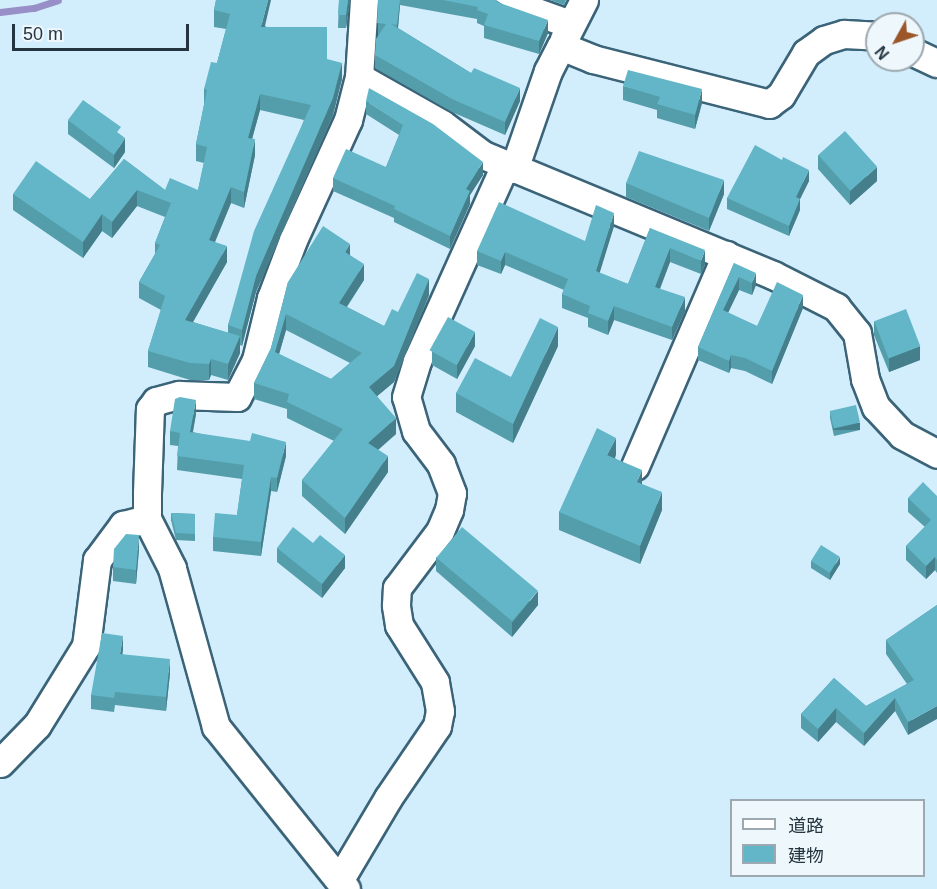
<!DOCTYPE html>
<html>
<head>
<meta charset="utf-8">
<style>
  body { margin:0 }
  #map { position:relative; width:937px; height:889px; overflow:hidden; background:#d2edfb; font-family:Arial,"Noto Sans JP",sans-serif }
  div>[style] { position:absolute }
  .stream>* { height:7px; margin:-3.5px; padding:0 3.5px; transform-origin:3.5px; border-radius:3.5px; background:#988ec8 }
  .roads { filter:drop-shadow(2px 0 #3b6479) drop-shadow(-2px 0 #3b6479) drop-shadow(0 2px #3b6479) drop-shadow(0 -2px #3b6479) }
  .street>* { height:27px; margin:-13.5px; padding:0 13.5px; transform-origin:13.5px; border-radius:13.5px; background:#fff }
  .wall>* { inset:0; background:#549dab }
  .shaded-wall>* { inset:0; background:#457f8b; transform-origin:0 0 }
  .building>* { inset:0; background:#62b6c7; transform-origin:0 0 }
  span { translate:-50% -50%; white-space:nowrap; text-align:center; line-height:1.15; -webkit-text-stroke:6px #eef7fc; paint-order:stroke }
  .legend { position:absolute; left:730px; top:799px; width:195px; height:78px; box-sizing:border-box; background:#eef7fc; border:2px solid #9da9b0; margin:0; padding:8px 10px; list-style:none; font-size:18px; color:#24353f }
  .legend li { display:flex; align-items:center; gap:12px; height:30px }
  .legend b { width:30px; border:2px solid #9da9b0 }
  .north { position:absolute; left:865px; top:12px; width:60px; height:60px; box-sizing:border-box; background:#eef7fc; border:2px solid #9da9b0; border-radius:50%; rotate:230deg; font-size:16px; font-weight:700; line-height:24px; text-align:center; color:#24353f }
  .north::after { content:''; display:block; margin:auto; width:21px; height:27px; background:#9b5729; clip-path:polygon(50% 0,100% 100%,50% 72%,0 100%) }
  .scale { position:absolute; left:12px; top:24px; width:177px; height:27px; box-sizing:border-box; border:3px solid #24353f; border-top:0; padding-left:8px; font-size:18px; line-height:21px; white-space:nowrap; color:#24353f; -webkit-text-stroke:4px #eef7fc; paint-order:stroke }
</style>
</head>
<body>
<div id="map">
  <div class="stream">
    <i style="left:0;top:12px;width:34px;rotate:-7deg"></i>
    <i style="left:34px;top:8px;width:25px;rotate:-18deg"></i>
  </div>
  <div class="roads">
    <div class="street">
      <i style="left:503px;top:0;width:71px;rotate:19.7deg"></i>
      <i style="left:564px;top:39px;width:44px;rotate:-62.9deg"></i>
      <i style="left:913px;top:52px;width:26px;rotate:25deg"></i>
      <i style="left:359px;top:77px;width:95px;rotate:29.5deg"></i>
      <i style="left:442px;top:124px;width:51px;rotate:37.1deg"></i>
      <i style="left:483px;top:155px;width:314px;rotate:22.5deg"></i>
      <i style="left:773px;top:275px;width:71px;rotate:26.9deg"></i>
      <i style="left:836px;top:307px;width:33px;rotate:51deg"></i>
      <i style="left:857px;top:333px;width:47px;rotate:80.1deg"></i>
      <i style="left:865px;top:379px;width:30px;rotate:69deg"></i>
      <i style="left:876px;top:407px;width:38px;rotate:47deg"></i>
      <i style="left:902px;top:435px;width:40px;rotate:28deg"></i>
      <i style="left:514px;top:169px;width:104px;rotate:-70.9deg"></i>
      <i style="left:548px;top:71px;width:28px;rotate:-63deg"></i>
      <i style="left:561px;top:46px;width:35px;rotate:22deg"></i>
      <i style="left:593px;top:59px;width:182px;rotate:14.3deg"></i>
      <i style="left:769px;top:104px;width:15px;rotate:-37deg"></i>
      <i style="left:781px;top:95px;width:49px;rotate:-59.2deg"></i>
      <i style="left:806px;top:53px;width:22px;rotate:-36deg"></i>
      <i style="left:824px;top:40px;width:21px;rotate:-17deg"></i>
      <i style="left:844px;top:34px;width:33px;rotate:3deg"></i>
      <i style="left:635px;top:466px;width:230px;rotate:-66.7deg"></i>
      <i style="left:0;top:763px;width:53px;rotate:-45.8deg"></i>
      <i style="left:37px;top:725px;width:93px;rotate:-58.2deg"></i>
      <i style="left:86px;top:646px;width:87px;rotate:-82.7deg"></i>
      <i style="left:97px;top:560px;width:44px;rotate:-53.4deg"></i>
      <i style="left:123px;top:525px;width:25px;rotate:-14deg"></i>
      <i style="left:340px;top:879px;width:94px;rotate:-59.3deg"></i>
      <i style="left:388px;top:798px;width:87px;rotate:-55.8deg"></i>
      <i style="left:437px;top:726px;width:15px;rotate:-79deg"></i>
      <i style="left:440px;top:711px;width:29px;rotate:-100deg"></i>
      <i style="left:435px;top:682px;width:67px;rotate:-122.3deg"></i>
      <i style="left:399px;top:625px;width:20px;rotate:-99deg"></i>
      <i style="left:396px;top:605px;width:17px;rotate:-87deg"></i>
      <i style="left:397px;top:588px;width:71px;rotate:-53deg"></i>
      <i style="left:440px;top:531px;width:23px;rotate:-67deg"></i>
      <i style="left:449px;top:510px;width:17px;rotate:-80deg"></i>
      <i style="left:452px;top:493px;width:31px;rotate:-111deg"></i>
      <i style="left:441px;top:464px;width:41px;rotate:-127.1deg"></i>
      <i style="left:416px;top:431px;width:35px;rotate:-106deg"></i>
      <i style="left:406px;top:397px;width:38px;rotate:-73deg"></i>
      <i style="left:417px;top:361px;width:215px;rotate:-65.8deg"></i>
      <i style="left:346px;top:889px;width:208px;rotate:-128.7deg"></i>
      <i style="left:216px;top:727px;width:165px;rotate:-105.5deg"></i>
      <i style="left:172px;top:568px;width:55px;rotate:-117deg"></i>
      <i style="left:147px;top:519px;width:26px;rotate:-90deg"></i>
      <i style="left:147px;top:493px;width:84px;rotate:-88deg"></i>
      <i style="left:150px;top:409px;width:10px;rotate:-53deg"></i>
      <i style="left:156px;top:401px;width:24px;rotate:-15deg"></i>
      <i style="left:179px;top:395px;width:58px;rotate:2deg"></i>
      <i style="left:237px;top:397px;width:42px;rotate:-62.8deg"></i>
      <i style="left:256px;top:360px;width:64px;rotate:-76.4deg"></i>
      <i style="left:271px;top:298px;width:62px;rotate:-69.2deg"></i>
      <i style="left:293px;top:240px;width:132px;rotate:-65.4deg"></i>
      <i style="left:348px;top:120px;width:44px;rotate:-75.7deg"></i>
      <i style="left:359px;top:77px;width:77px;rotate:-86.3deg"></i>
    </div>
  </div>
  <div class="wall">
    <i style="clip-path:polygon(evenodd,216px 0,327px 59px,342px 79px,333px 115px,256px 292px,242px 346px,240px 345px,240px 353px,228px 380px,211px 375px,209px 380px,190px 380px,148px 367px,148px 351px,161px 310px,139px 298px,139px 282px,155px 254px,155px 243px,165px 217px,137px 206px,112px 238px,102px 231px,83px 258px,13px 210px,13px 194px,90px 199px,124px 159px,165px 190px,198px 190px,204px 163px,196px 161px,196px 144px,204px 105px,204px 89px,217px 63px,226px 29px,214px 27px,214px 10px,216px 0,260px 110px,304px 120px,228px 325px,228px 333px,193px 322px,227px 262px,215px 242px,231px 203px,244px 208px,255px 155px,252px 138px,260px 110px)"></i>
    <i style="clip-path:polygon(339px 0,350px 0,346px 28px,338px 28px)"></i>
    <i style="clip-path:polygon(378px 0,496px 0,548px 33px,539px 54px,484px 38px,484px 26px,477px 23px,477px 19px,400px 5px,398px 28px,471px 73px,520px 101px,505px 135px,452px 112px,375px 68px,375px 55px,378px 36px)"></i>
    <i style="clip-path:polygon(550px 0,566px 0,564px 5px)"></i>
    <i style="clip-path:polygon(623px 86px,702px 103px,695px 129px,657px 118px,657px 110px,623px 100px)"></i>
    <i style="clip-path:polygon(366px 101px,483px 175px,470px 195px,470px 204px,450px 249px,394px 222px,394px 218px,333px 191px,333px 178px,386px 167px,399px 135px,366px 114px)"></i>
    <i style="clip-path:polygon(68px 120px,125px 152px,114px 168px,68px 134px)"></i>
    <i style="clip-path:polygon(818px 155px,877px 181px,850px 205px,818px 169px)"></i>
    <i style="clip-path:polygon(809px 181px,800px 199px,800px 210px,789px 236px,727px 209px,727px 198px)"></i>
    <i style="clip-path:polygon(626px 183px,724px 194px,709px 231px,626px 197px)"></i>
    <i style="clip-path:polygon(614px 226px,599px 273px,628px 284px,650px 228px,705px 264px,701px 274px,670px 262px,660px 289px,685px 311px,672px 340px,614px 320px,608px 335px,588px 327px,588px 318px,562px 308px,562px 294px,564px 290px,505px 265px,501px 274px,477px 265px,477px 251px,585px 241px)"></i>
    <i style="clip-path:polygon(evenodd,350px 255px,364px 280px,347px 307px,384px 326px,398px 312px,429px 295px,394px 382px,377px 396px,396px 434px,378px 449px,388px 472px,345px 534px,302px 496px,302px 480px,334px 441px,287px 418px,287px 409px,254px 399px,254px 383px,271px 348px,288px 282px,350px 255px,286px 330px,350px 363px,331px 379px,279px 354px,286px 330px)"></i>
    <i style="clip-path:polygon(734px 263px,756px 285px,752px 295px,739px 290px,728px 313px,757px 326px,803px 308px,772px 384px,745px 371px,731px 368px,729px 373px,698px 360px,698px 347px)"></i>
    <i style="clip-path:polygon(874px 321px,920px 360px,889px 372px,874px 335px)"></i>
    <i style="clip-path:polygon(475px 346px,457px 379px,432px 365px,432px 351px)"></i>
    <i style="clip-path:polygon(558px 346px,513px 443px,456px 412px,456px 393px,511px 377px)"></i>
    <i style="clip-path:polygon(830px 411px,860px 430px,834px 436px,830px 418px)"></i>
    <i style="clip-path:polygon(196px 414px,193px 432px,286px 456px,277px 492px,271px 491px,261px 556px,213px 551px,213px 537px,237px 515px,242px 479px,177px 470px,178px 446px,170px 445px,170px 431px)"></i>
    <i style="clip-path:polygon(616px 455px,615px 458px,642px 484px,662px 510px,640px 564px,559px 530px,559px 512px)"></i>
    <i style="clip-path:polygon(937px 496px,937px 573px,935px 570px,926px 579px,906px 560px,906px 546px,925px 527px,908px 512px,908px 498px)"></i>
    <i style="clip-path:polygon(171px 513px,195px 514px,195px 541px,176px 540px,171px 520px)"></i>
    <i style="clip-path:polygon(277px 548px,345px 568px,322px 598px,277px 562px)"></i>
    <i style="clip-path:polygon(139px 549px,136px 584px,113px 581px,113px 567px)"></i>
    <i style="clip-path:polygon(436px 557px,538px 605px,512px 637px,436px 571px)"></i>
    <i style="clip-path:polygon(811px 561px,840px 564px,830px 580px,811px 568px)"></i>
    <i style="clip-path:polygon(937px 605px,908px 735px,895px 711px,864px 746px,836px 722px,818px 742px,801px 728px,801px 714px,834px 678px,866px 706px,907px 684px,886px 654px,886px 640px)"></i>
    <i style="clip-path:polygon(123px 650px,122px 654px,170px 673px,166px 711px,115px 705px,114px 712px,91px 709px,91px 695px)"></i>
  </div>
  <div class="shaded-wall">
    <i style="clip-path:polygon(268px 0,271px 0,261px 43px,261px 27px)"></i>
    <i style="clip-path:polygon(348px 0,350px 0,346px 28px,346px 15px)"></i>
    <i style="clip-path:polygon(400px 0,400px 5px,397px 38px,397px 25px)"></i>
    <i style="clip-path:polygon(548px 20px,548px 33px,539px 54px,539px 41px)"></i>
    <i style="clip-path:polygon(342px 63px,342px 79px,333px 115px,256px 292px,242px 346px,242px 330px,256px 276px)"></i>
    <i style="clip-path:polygon(520px 88px,520px 101px,505px 135px,505px 122px)"></i>
    <i style="clip-path:polygon(702px 89px,702px 103px,695px 129px,695px 115px)"></i>
    <i style="clip-path:polygon(260px 94px,260px 110px,248px 154px,248px 138px)"></i>
    <i style="clip-path:polygon(125px 138px,125px 152px,114px 168px,114px 155px)"></i>
    <i style="clip-path:polygon(255px 139px,255px 155px,244px 208px,244px 192px)"></i>
    <i style="clip-path:polygon(483px 162px,483px 175px,470px 195px,470px 204px,450px 249px,450px 236px,466px 189px)"></i>
    <i style="clip-path:polygon(877px 167px,877px 181px,850px 205px,850px 191px)"></i>
    <i style="clip-path:polygon(809px 170px,809px 181px,800px 199px,800px 210px,789px 236px,789px 226px,796px 197px)"></i>
    <i style="clip-path:polygon(724px 180px,724px 194px,709px 231px,709px 218px)"></i>
    <i style="clip-path:polygon(231px 187px,231px 203px,209px 256px,209px 240px)"></i>
    <i style="clip-path:polygon(137px 190px,137px 206px,112px 238px,112px 222px)"></i>
    <i style="clip-path:polygon(614px 213px,614px 226px,596px 285px,596px 271px)"></i>
    <i style="clip-path:polygon(102px 214px,102px 231px,83px 258px,83px 242px)"></i>
    <i style="clip-path:polygon(350px 244px,350px 260px,345px 252px)"></i>
    <i style="clip-path:polygon(227px 246px,227px 262px,185px 336px,185px 320px)"></i>
    <i style="clip-path:polygon(670px 248px,670px 262px,655px 301px,655px 287px)"></i>
    <i style="clip-path:polygon(705px 250px,705px 264px,701px 274px,701px 261px)"></i>
    <i style="clip-path:polygon(505px 252px,505px 265px,501px 274px,501px 261px)"></i>
    <i style="clip-path:polygon(364px 264px,364px 280px,339px 318px,339px 303px)"></i>
    <i style="clip-path:polygon(756px 273px,756px 285px,752px 295px,752px 283px)"></i>
    <i style="clip-path:polygon(739px 277px,739px 290px,723px 323px,723px 310px)"></i>
    <i style="clip-path:polygon(429px 279px,429px 295px,394px 382px,369px 403px,369px 387px)"></i>
    <i style="clip-path:polygon(803px 295px,803px 308px,772px 384px,772px 371px)"></i>
    <i style="clip-path:polygon(685px 297px,685px 311px,672px 340px,672px 327px)"></i>
    <i style="clip-path:polygon(614px 306px,614px 320px,608px 335px,608px 321px)"></i>
    <i style="clip-path:polygon(286px 314px,286px 330px,275px 368px,275px 352px)"></i>
    <i style="clip-path:polygon(558px 327px,558px 346px,513px 443px,513px 424px)"></i>
    <i style="clip-path:polygon(475px 332px,475px 346px,457px 379px,457px 365px)"></i>
    <i style="clip-path:polygon(240px 336px,240px 353px,228px 380px,228px 364px)"></i>
    <i style="clip-path:polygon(920px 346px,920px 360px,889px 372px,889px 358px)"></i>
    <i style="clip-path:polygon(731px 355px,731px 368px,729px 373px,729px 361px)"></i>
    <i style="clip-path:polygon(211px 359px,211px 375px,209px 380px,209px 364px)"></i>
    <i style="clip-path:polygon(196px 400px,196px 414px,190px 446px,190px 432px)"></i>
    <i style="clip-path:polygon(396px 418px,396px 434px,368px 459px,368px 443px)"></i>
    <i style="left:860px;top:423px;width:7px;height:27px;rotate:90deg"></i>
    <i style="clip-path:polygon(616px 438px,616px 455px,607px 473px,607px 455px)"></i>
    <i style="clip-path:polygon(286px 442px,286px 456px,277px 492px,277px 478px)"></i>
    <i style="clip-path:polygon(388px 456px,388px 472px,345px 534px,345px 518px)"></i>
    <i style="clip-path:polygon(642px 470px,642px 488px,637px 482px)"></i>
    <i style="clip-path:polygon(271px 477px,271px 491px,261px 556px,261px 542px)"></i>
    <i style="clip-path:polygon(662px 492px,662px 510px,640px 564px,640px 546px)"></i>
    <i style="clip-path:polygon(139px 535px,139px 549px,136px 584px,136px 570px)"></i>
    <i style="clip-path:polygon(345px 555px,345px 568px,322px 598px,322px 584px)"></i>
    <i style="clip-path:polygon(840px 557px,840px 564px,830px 580px,830px 573px)"></i>
    <i style="clip-path:polygon(935px 557px,935px 570px,926px 579px,926px 566px)"></i>
    <i style="clip-path:polygon(538px 591px,538px 605px,512px 637px,512px 623px)"></i>
    <i style="clip-path:polygon(123px 636px,123px 650px,120px 668px,120px 654px)"></i>
    <i style="clip-path:polygon(170px 659px,170px 673px,166px 711px,166px 697px)"></i>
    <i style="clip-path:polygon(895px 698px,895px 711px,864px 746px,864px 733px)"></i>
    <i style="clip-path:polygon(937px 706px,937px 719px,908px 735px,908px 722px)"></i>
    <i style="clip-path:polygon(836px 708px,836px 722px,818px 742px,818px 729px)"></i>
  </div>
  <div class="building">
    <i style="clip-path:polygon(216px 0,268px 0,261px 27px,327px 27px,327px 59px,342px 63px,333px 98px,256px 276px,242px 330px,228px 325px,254px 231px,311px 105px,260px 94px,248px 138px,255px 139px,244px 192px,231px 187px,209px 240px,227px 246px,185px 320px,240px 336px,228px 364px,211px 359px,209px 364px,190px 363px,148px 351px,165px 296px,139px 282px,160px 245px,155px 243px,171px 203px,137px 190px,112px 222px,102px 214px,83px 242px,13px 194px,36px 161px,90px 199px,124px 159px,165px 190px,170px 178px,198px 190px,207px 147px,196px 144px,207px 90px,204px 89px,211px 62px,217px 63px,230px 14px,214px 10px)"></i>
    <i style="clip-path:polygon(339px 0,348px 0,346px 15px,338px 15px)"></i>
    <i style="clip-path:polygon(378px 0,400px 0,397px 25px,391px 24px,471px 73px,474px 68px,520px 88px,505px 122px,452px 99px,375px 55px,376px 39px,386px 24px,377px 23px)"></i>
    <i style="clip-path:polygon(443px 0,496px 0,497px 2px,548px 20px,539px 41px,484px 25px,488px 14px,477px 10px,478px 7px)"></i>
    <i style="clip-path:polygon(628px 70px,702px 89px,695px 115px,657px 104px,660px 97px,623px 86px)"></i>
    <i style="clip-path:polygon(369px 88px,433px 124px,483px 162px,466px 189px,470px 191px,450px 236px,394px 209px,395px 206px,333px 178px,346px 149px,386px 167px,403px 125px,366px 101px)"></i>
    <i style="clip-path:polygon(83px 100px,121px 127px,117px 132px,125px 138px,114px 155px,68px 120px)"></i>
    <i style="left:845px;top:131px;width:48px;height:36px;rotate:48deg"></i>
    <i style="clip-path:polygon(755px 145px,782px 160px,783px 157px,809px 170px,796px 197px,800px 199px,789px 226px,727px 198px)"></i>
    <i style="clip-path:polygon(639px 151px,724px 180px,709px 218px,626px 183px)"></i>
    <i style="clip-path:polygon(499px 202px,585px 241px,596px 205px,614px 213px,596px 271px,628px 284px,650px 228px,705px 250px,701px 261px,670px 248px,655px 287px,685px 297px,672px 327px,614px 306px,608px 321px,588px 313px,590px 306px,562px 294px,568px 279px,505px 252px,501px 261px,477px 251px)"></i>
    <i style="clip-path:polygon(evenodd,323px 226px,350px 244px,345px 252px,364px 264px,339px 303px,384px 326px,392px 309px,398px 312px,417px 273px,429px 279px,394px 366px,369px 387px,396px 418px,368px 443px,388px 456px,345px 518px,302px 480px,343px 429px,287px 402px,289px 394px,254px 383px,271px 348px,288px 282px,323px 226px,286px 314px,362px 353px,331px 379px,275px 352px,286px 314px)"></i>
    <i style="clip-path:polygon(734px 263px,756px 273px,752px 283px,739px 277px,723px 310px,757px 326px,777px 282px,803px 295px,772px 371px,745px 358px,731px 355px,729px 361px,698px 347px)"></i>
    <i style="left:906px;top:309px;width:40px;height:34px;rotate:69deg"></i>
    <i style="left:448px;top:317px;width:31px;height:38px;rotate:29deg"></i>
    <i style="clip-path:polygon(540px 318px,558px 327px,513px 424px,456px 393px,475px 358px,511px 377px)"></i>
    <i style="clip-path:polygon(180px 397px,196px 400px,190px 432px,250px 441px,252px 433px,286px 442px,277px 478px,271px 477px,261px 542px,213px 537px,215px 513px,237px 515px,244px 465px,177px 456px,180px 433px,170px 431px,175px 399px)"></i>
    <i style="left:856px;top:405px;width:18px;height:27px;rotate:77deg"></i>
    <i style="clip-path:polygon(597px 428px,616px 438px,607px 455px,642px 470px,637px 482px,662px 492px,640px 546px,559px 512px)"></i>
    <i style="clip-path:polygon(923px 482px,937px 496px,937px 560px,935px 557px,926px 566px,906px 546px,931px 520px,908px 498px)"></i>
    <i style="clip-path:polygon(171px 513px,195px 514px,195px 534px,176px 533px)"></i>
    <i style="clip-path:polygon(293px 527px,313px 543px,320px 535px,345px 555px,322px 584px,277px 548px)"></i>
    <i style="left:462px;top:527px;width:99px;height:40px;rotate:40deg"></i>
    <i style="clip-path:polygon(126px 534px,139px 535px,136px 570px,113px 567px,114px 549px)"></i>
    <i style="left:821px;top:545px;width:22px;height:19px;rotate:32deg"></i>
    <i style="clip-path:polygon(937px 605px,937px 706px,908px 722px,895px 698px,864px 733px,836px 708px,818px 729px,801px 714px,834px 678px,866px 706px,914px 680px,886px 640px)"></i>
    <i style="clip-path:polygon(102px 633px,123px 636px,120px 654px,170px 659px,166px 697px,115px 692px,114px 698px,91px 695px)"></i>
  </div>
  <ul class="legend">
  <li><b style="height:8px;background:#fff"></b>道路</li>
  <li><b style="height:16px;background:#62b6c7"></b>建物</li>
  </ul>
  <div class="north">N</div>
  <div class="scale">50 m</div>
</div>
</body>
</html>
